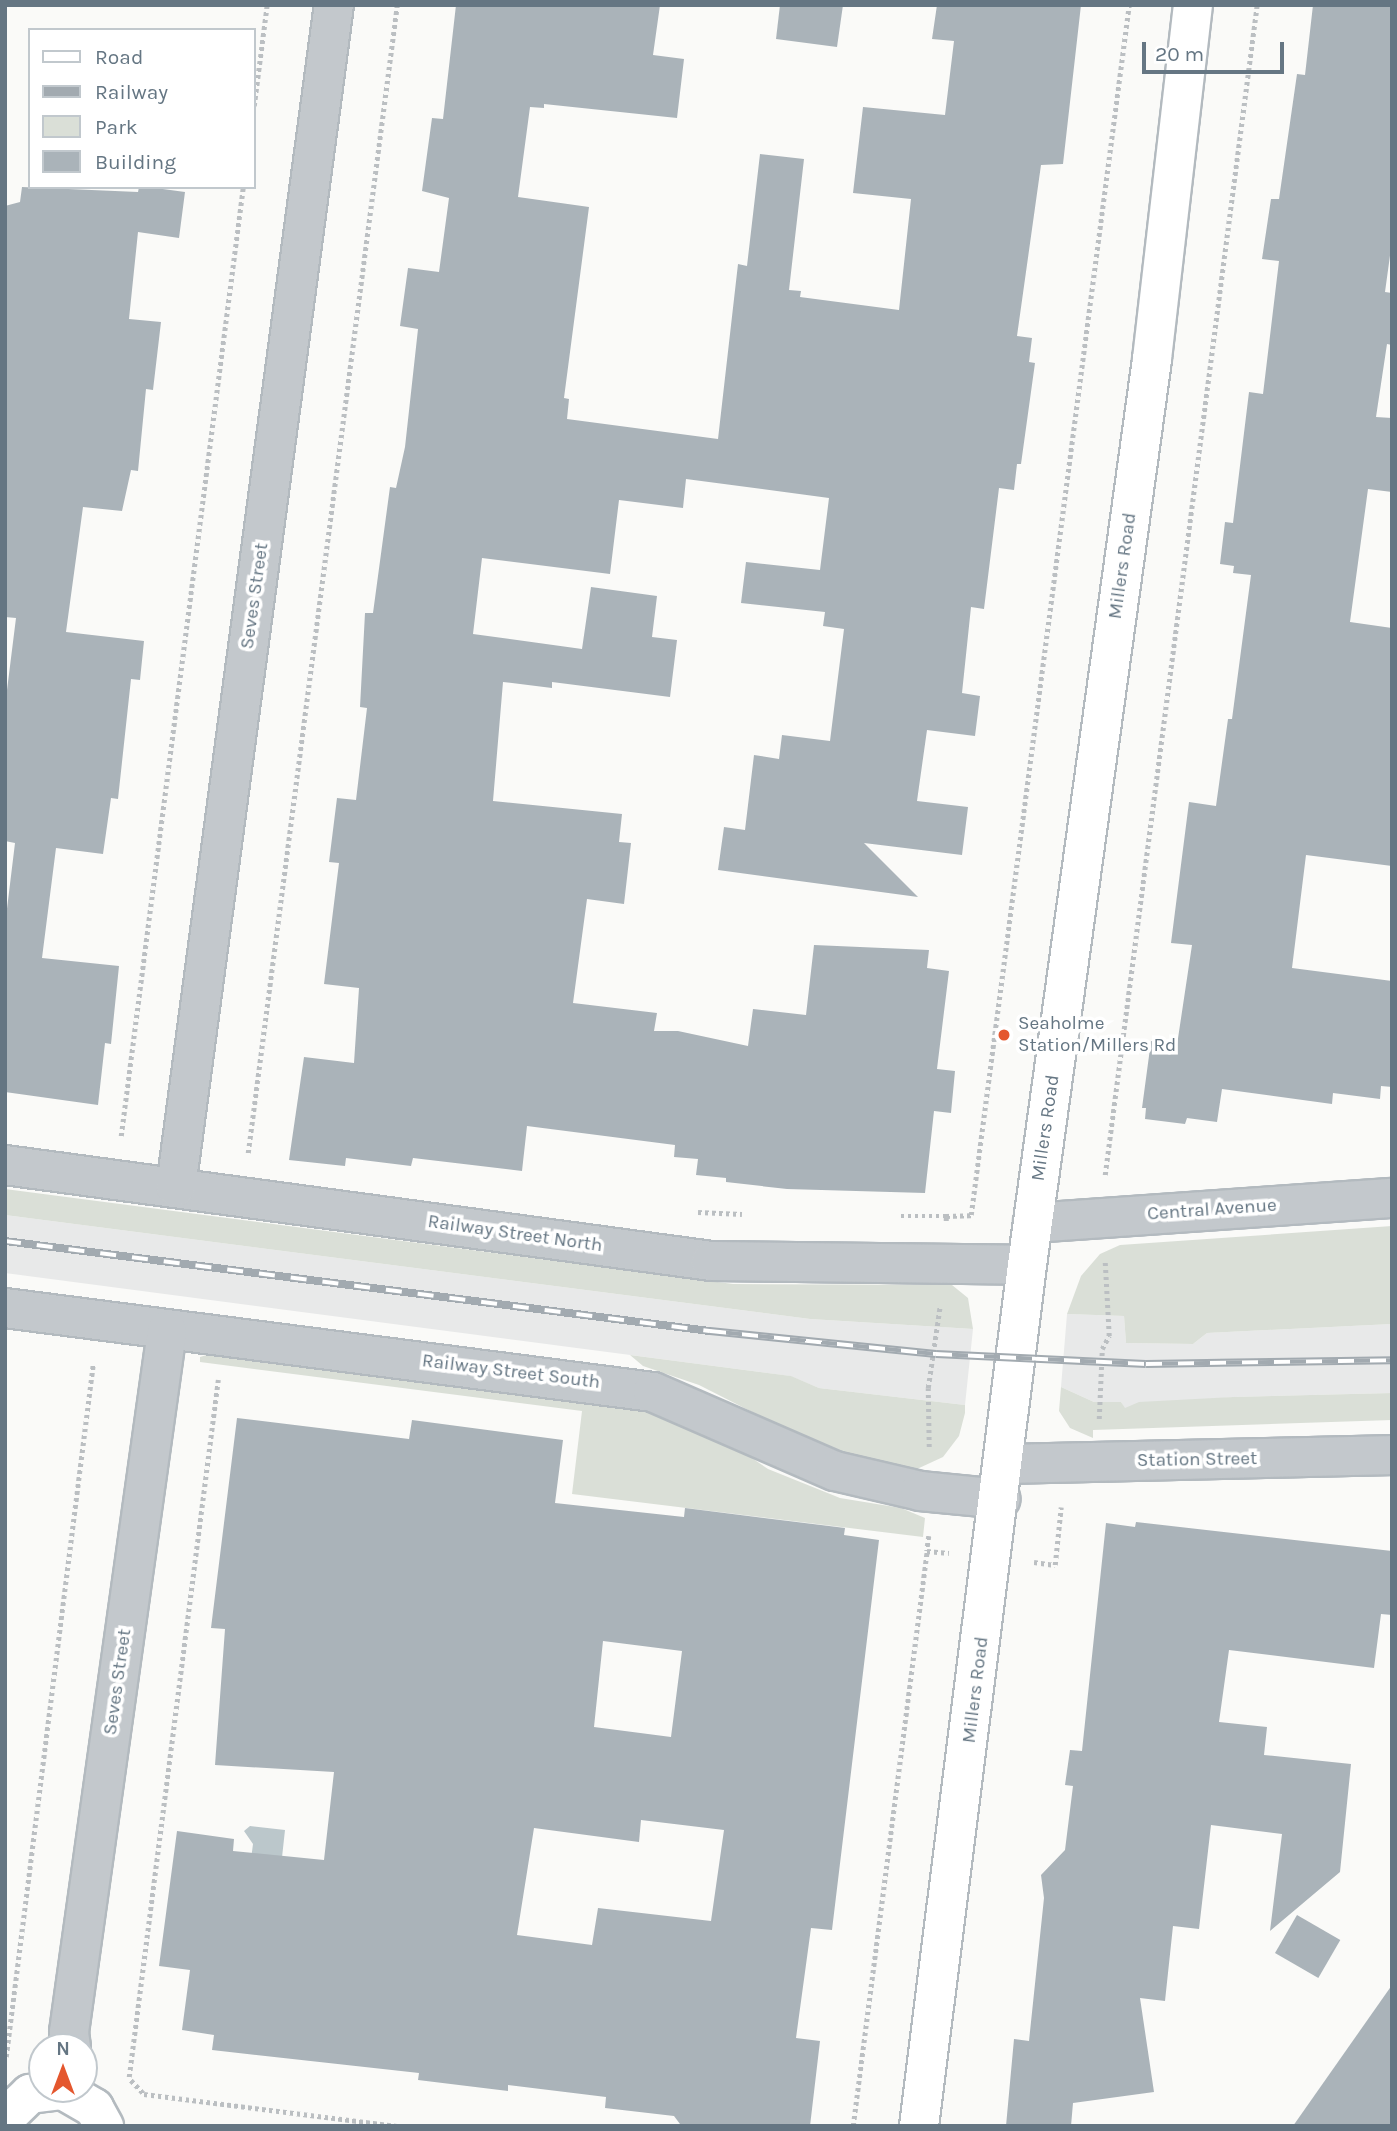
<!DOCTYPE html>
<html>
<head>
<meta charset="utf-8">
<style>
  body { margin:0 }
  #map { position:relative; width:1397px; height:2131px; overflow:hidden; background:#fafaf8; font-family:Karla,sans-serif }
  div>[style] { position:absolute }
  .built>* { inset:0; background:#e8e9e9 }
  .green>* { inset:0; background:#dadfd7 }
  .water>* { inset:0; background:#bbc7cb }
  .building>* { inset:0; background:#aab3b9; transform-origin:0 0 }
  .path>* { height:4.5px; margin-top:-2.25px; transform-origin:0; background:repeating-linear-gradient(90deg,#bbbfc2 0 3.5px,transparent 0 7px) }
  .roads { filter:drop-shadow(2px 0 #b3babf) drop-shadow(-2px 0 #b3babf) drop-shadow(0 2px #b3babf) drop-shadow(0 -2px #b3babf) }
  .street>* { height:38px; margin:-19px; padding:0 19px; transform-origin:19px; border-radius:19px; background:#c3c8cc }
  .secondary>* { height:38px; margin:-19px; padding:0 19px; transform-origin:19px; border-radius:19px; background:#fff }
  .rail>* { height:8px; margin-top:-4px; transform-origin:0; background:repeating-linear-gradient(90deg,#fff 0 16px,#a2aab0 0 32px); box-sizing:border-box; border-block:2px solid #a2aab0 }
  .dots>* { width:19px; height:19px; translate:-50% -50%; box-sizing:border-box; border:4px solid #fff; border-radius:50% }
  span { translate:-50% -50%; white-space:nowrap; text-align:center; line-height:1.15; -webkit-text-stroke:7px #fff; paint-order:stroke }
  .street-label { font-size:19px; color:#657683 }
  .poi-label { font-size:19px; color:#657683 }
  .left { translate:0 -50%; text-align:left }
  .frame { position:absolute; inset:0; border:7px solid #657683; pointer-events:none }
  .legend { position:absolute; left:28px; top:28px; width:228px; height:161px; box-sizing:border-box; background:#fff; border:2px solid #c1c8cd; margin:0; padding:9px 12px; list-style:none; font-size:21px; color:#657683 }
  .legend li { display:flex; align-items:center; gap:14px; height:35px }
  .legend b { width:35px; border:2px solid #c1c8cd }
  .north { position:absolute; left:28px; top:2033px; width:70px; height:70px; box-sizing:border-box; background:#fff; border:2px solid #c1c8cd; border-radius:50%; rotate:0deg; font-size:19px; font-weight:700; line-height:28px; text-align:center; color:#657683 }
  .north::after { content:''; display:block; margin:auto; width:24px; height:32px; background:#e4572e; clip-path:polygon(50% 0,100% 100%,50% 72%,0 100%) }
  .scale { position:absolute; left:1142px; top:42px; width:142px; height:32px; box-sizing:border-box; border:4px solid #657683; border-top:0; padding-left:9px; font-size:21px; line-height:24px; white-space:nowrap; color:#657683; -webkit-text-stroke:5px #fff; paint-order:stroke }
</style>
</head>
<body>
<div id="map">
  <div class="built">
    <i style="clip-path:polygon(5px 1215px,810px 1319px,973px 1329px,965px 1405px,819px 1388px,790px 1376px,5px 1273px)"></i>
    <i style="clip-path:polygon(1067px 1314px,1124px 1316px,1126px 1343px,1193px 1344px,1207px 1333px,1392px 1324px,1392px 1393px,1233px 1397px,1134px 1408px,1124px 1408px,1121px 1402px,1094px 1402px,1061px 1387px)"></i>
  </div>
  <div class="green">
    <i style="clip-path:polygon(5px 1189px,733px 1284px,952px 1285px,968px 1298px,973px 1329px,810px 1319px,5px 1215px)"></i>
    <i style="clip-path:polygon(1392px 1226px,1392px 1324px,1207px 1333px,1193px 1344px,1126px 1343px,1124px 1316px,1067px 1314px,1081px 1276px,1100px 1254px,1120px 1245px)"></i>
    <i style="clip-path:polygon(227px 1349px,642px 1407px,731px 1444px,768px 1469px,840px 1498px,901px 1508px,925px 1518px,923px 1537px,572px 1494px,582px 1411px,200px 1362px,200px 1357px)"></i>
    <i style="clip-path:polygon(630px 1355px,791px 1376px,819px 1388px,965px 1405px,965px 1413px,959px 1436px,943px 1457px,917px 1469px,823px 1448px,699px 1385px,643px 1366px)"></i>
    <i style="clip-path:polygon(1061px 1387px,1094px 1402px,1121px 1402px,1125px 1408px,1139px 1402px,1233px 1397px,1392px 1393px,1392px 1420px,1093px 1430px,1093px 1438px,1070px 1428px,1059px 1411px)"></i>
  </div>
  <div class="water">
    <i style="clip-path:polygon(250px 1826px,285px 1830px,278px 1894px,247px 1890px,253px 1844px,244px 1831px)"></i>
  </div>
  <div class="building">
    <i style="clip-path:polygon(456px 5px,660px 5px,653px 55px,684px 59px,677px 118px,544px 104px,544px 108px,530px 107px,518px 197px,589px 207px,564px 398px,569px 399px,567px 419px,718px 439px,738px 264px,747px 266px,760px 154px,804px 159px,789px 290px,801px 291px,800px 297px,899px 310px,911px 199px,853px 193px,863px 107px,945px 115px,954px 41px,932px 39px,937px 5px,1081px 5px,1063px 164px,1041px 165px,1017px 336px,1032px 338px,1029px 362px,1035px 363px,1021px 464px,1017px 464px,1014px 490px,999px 488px,984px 609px,971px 607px,962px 693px,980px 696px,975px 736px,927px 730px,917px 801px,968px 807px,962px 855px,864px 843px,918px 897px,718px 870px,724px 827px,745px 830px,754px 755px,779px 759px,782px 735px,830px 741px,844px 629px,823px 626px,825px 612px,741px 603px,746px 562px,820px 570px,829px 498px,686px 479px,683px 508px,619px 500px,610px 574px,482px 558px,473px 634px,582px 649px,591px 587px,657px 596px,652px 637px,677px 640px,670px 697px,552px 682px,552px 688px,503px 682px,493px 801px,622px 814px,619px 842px,631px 843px,624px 904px,587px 899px,573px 1003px,657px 1013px,654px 1031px,678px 1031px,748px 1046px,753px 1009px,806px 1015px,814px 945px,929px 950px,927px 968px,949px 971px,937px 1069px,955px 1071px,951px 1113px,934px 1111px,925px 1193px,787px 1189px,726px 1182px,726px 1178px,696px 1175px,698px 1159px,674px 1157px,675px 1145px,527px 1126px,522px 1171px,413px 1158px,411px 1166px,346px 1158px,345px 1166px,289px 1160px,304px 1057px,354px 1063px,359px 988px,324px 984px,339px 863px,329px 862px,337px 798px,356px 800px,367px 708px,360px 707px,365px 613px,373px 613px,390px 487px,396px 488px,405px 447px,418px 329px,400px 326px,408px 268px,439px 272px,449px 198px,422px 191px,432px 118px,443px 119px)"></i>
    <i style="clip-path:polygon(780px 5px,843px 5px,837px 47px,776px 39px)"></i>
    <i style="clip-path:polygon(1313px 5px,1392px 5px,1392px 241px,1385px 292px,1392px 293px,1392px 345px,1387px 344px,1376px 417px,1392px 418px,1392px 492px,1368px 489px,1350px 622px,1392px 628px,1392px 866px,1306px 855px,1292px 968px,1392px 981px,1392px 1087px,1381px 1086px,1380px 1099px,1333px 1093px,1332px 1104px,1222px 1089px,1217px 1122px,1187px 1118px,1185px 1124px,1145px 1119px,1146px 1108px,1142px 1108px,1151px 1041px,1177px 1045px,1192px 945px,1171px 943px,1189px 802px,1216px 806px,1228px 719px,1232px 719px,1251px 575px,1233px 573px,1234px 566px,1220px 564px,1225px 522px,1233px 523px,1249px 392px,1263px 394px,1279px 261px,1262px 259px,1271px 199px,1279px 199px,1297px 74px,1305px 75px)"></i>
    <i style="clip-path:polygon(22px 187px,138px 192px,139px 187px,148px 187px,185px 192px,179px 238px,138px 232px,129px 319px,161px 322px,153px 390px,146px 389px,138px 471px,131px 470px,122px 511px,83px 507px,66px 632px,144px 641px,140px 680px,131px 679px,118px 799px,111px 798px,103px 854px,56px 848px,42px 958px,119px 966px,111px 1044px,105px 1043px,98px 1105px,5px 1092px,5px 925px,15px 843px,5px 841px,5px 706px,16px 618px,5px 617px,5px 206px,20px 202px)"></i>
    <i style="clip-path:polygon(evenodd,237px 1418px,409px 1439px,412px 1420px,563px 1440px,555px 1503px,684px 1517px,685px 1508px,845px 1528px,844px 1535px,879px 1540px,832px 1930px,811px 1928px,796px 2038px,820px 2041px,810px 2126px,680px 2124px,674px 2116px,605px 2108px,606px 2097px,508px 2085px,508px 2091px,418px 2080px,419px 2073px,212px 2050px,214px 2035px,182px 2030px,190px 1970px,159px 1966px,177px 1831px,234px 1839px,233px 1851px,324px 1860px,334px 1772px,215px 1765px,225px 1629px,211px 1628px,237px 1418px,603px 1641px,682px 1651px,671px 1737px,594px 1727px,603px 1641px,237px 1418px,641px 1820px,724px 1830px,711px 1921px,598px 1908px,592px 1945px,517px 1935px,534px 1828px,639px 1842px,641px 1820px)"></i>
    <i style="clip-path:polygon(1136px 1522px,1392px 1551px,1392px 1615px,1381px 1614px,1374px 1668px,1229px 1650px,1219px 1722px,1267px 1727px,1264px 1755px,1351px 1764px,1340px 1872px,1270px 1931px,1282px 1834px,1211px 1825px,1199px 1929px,1173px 1926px,1165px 2001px,1140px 1998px,1154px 2092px,1073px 2103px,1071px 2126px,1006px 2126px,1014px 2039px,1029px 2041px,1044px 1898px,1041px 1875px,1065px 1850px,1073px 1786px,1065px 1785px,1070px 1750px,1082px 1751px,1106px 1523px,1135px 1527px)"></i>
    <i style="left:1297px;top:1915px;width:50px;height:44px;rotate:30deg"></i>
    <i style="clip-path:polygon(1392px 1985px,1392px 2126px,1293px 2126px)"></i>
  </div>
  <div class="path">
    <i style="left:254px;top:106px;width:102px;rotate:-82.7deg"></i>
    <i style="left:121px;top:1136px;width:957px;rotate:-82.67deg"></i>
    <i style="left:248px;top:1153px;width:1158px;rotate:-82.6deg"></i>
    <i style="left:1105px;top:1175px;width:1180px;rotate:-82.6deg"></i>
    <i style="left:698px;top:1212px;width:44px;rotate:2.6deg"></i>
    <i style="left:901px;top:1216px;width:45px"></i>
    <i style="left:946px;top:1221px;width:5px;rotate:-90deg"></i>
    <i style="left:946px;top:1216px;width:25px;rotate:-2deg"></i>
    <i style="left:971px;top:1215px;width:1220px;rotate:-82.56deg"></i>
    <i style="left:1099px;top:1419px;width:70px;rotate:-87.5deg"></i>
    <i style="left:1102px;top:1349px;width:15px;rotate:-62deg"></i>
    <i style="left:1109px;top:1336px;width:74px;rotate:-93.1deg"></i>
    <i style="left:929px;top:1447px;width:59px;rotate:-91deg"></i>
    <i style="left:928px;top:1388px;width:83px;rotate:-81.7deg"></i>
    <i style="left:929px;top:1536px;width:15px;rotate:98deg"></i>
    <i style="left:927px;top:1551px;width:22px;rotate:5deg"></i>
    <i style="left:1034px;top:1562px;width:21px;rotate:8deg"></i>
    <i style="left:1055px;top:1565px;width:58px;rotate:-84.1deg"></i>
    <i style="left:6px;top:2057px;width:698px;rotate:-82.84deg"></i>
    <i style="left:129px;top:2077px;width:703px;rotate:-82.72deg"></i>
    <i style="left:131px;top:2080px;width:19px;rotate:47deg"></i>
    <i style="left:144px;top:2094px;width:257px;rotate:7.2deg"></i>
    <i style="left:853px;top:2126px;width:580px;rotate:-82.67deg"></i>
  </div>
  <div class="roads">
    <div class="street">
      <i style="left:5px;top:1165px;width:712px;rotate:7.74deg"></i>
      <i style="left:711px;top:1261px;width:316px;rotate:0.7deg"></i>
      <i style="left:176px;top:1187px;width:1193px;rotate:-82.39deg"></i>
      <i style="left:1033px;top:1223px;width:360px;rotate:-4deg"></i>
      <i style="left:5px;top:1308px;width:653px;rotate:7.39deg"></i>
      <i style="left:653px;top:1392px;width:198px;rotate:23.5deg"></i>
      <i style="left:835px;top:1471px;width:87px;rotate:13.2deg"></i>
      <i style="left:920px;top:1491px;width:81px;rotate:5.6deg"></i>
      <i style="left:1003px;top:1464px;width:389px;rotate:-1.3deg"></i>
      <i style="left:71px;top:2047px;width:15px;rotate:-98deg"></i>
      <i style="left:69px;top:2032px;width:708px;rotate:-82.04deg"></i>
    </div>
    <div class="secondary">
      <i style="left:5px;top:2118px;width:35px;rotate:-44deg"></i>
      <i style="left:30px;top:2094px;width:33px;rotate:-7deg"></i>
      <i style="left:63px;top:2090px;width:36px;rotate:30deg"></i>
      <i style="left:94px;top:2108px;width:21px;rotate:61deg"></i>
      <i style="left:919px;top:2126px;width:868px;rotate:-82.85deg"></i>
      <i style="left:1027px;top:1265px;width:915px;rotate:-82.14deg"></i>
      <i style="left:1152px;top:359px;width:356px;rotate:-83.4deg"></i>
    </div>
  </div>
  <div class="rail">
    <i style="left:5px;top:1241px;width:711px;rotate:7.28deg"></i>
    <i style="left:710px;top:1331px;width:227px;rotate:5.8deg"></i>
    <i style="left:936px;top:1354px;width:210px;rotate:2.7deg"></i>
    <i style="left:1146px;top:1364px;width:246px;rotate:-0.9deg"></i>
  </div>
  <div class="dots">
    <i style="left:1004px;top:1035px;background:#e4572e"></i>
  </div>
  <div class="street-label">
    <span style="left:1123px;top:566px;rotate:-82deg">Millers Road</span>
    <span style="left:255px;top:596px;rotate:-82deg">Seves Street</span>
    <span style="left:1046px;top:1128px;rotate:-82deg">Millers Road</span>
    <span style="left:1212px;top:1210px;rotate:-4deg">Central Avenue</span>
    <span style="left:515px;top:1234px;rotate:8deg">Railway Street North</span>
    <span style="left:511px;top:1372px;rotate:7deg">Railway Street South</span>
    <span style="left:1197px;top:1460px;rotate:-1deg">Station Street</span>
    <span style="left:118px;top:1682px;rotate:-82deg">Seves Street</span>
    <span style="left:976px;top:1690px;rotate:-83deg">Millers Road</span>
  </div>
  <div class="poi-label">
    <span class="left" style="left:1018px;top:1035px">Seaholme<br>Station/Millers Rd</span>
  </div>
  <div class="frame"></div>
  <ul class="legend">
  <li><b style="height:9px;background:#fff"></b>Road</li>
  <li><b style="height:9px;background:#a2aab0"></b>Railway</li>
  <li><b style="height:19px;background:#dadfd7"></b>Park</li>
  <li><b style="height:19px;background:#aab3b9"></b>Building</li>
  </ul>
  <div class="north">N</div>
  <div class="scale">20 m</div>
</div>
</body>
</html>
